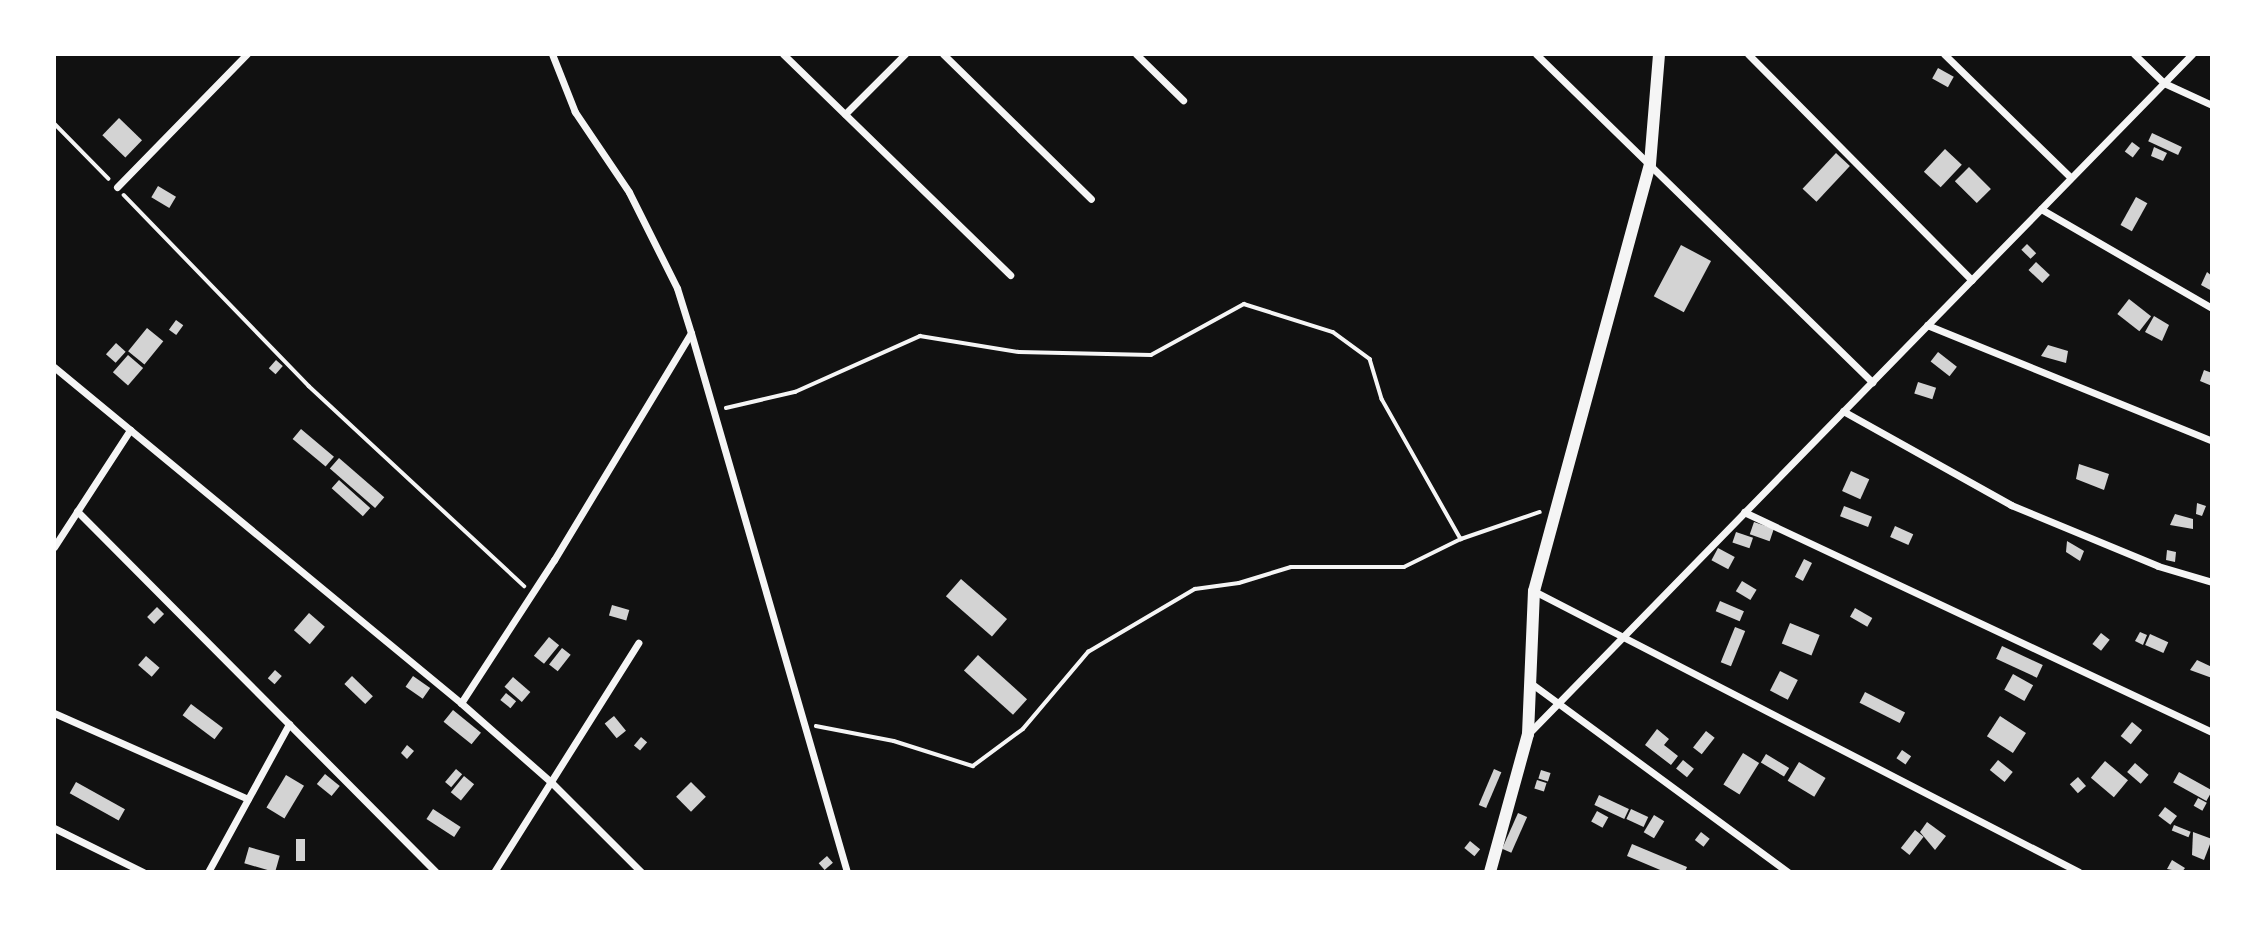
<!DOCTYPE html>
<html>
<head>
<meta charset="utf-8">
<style>
  body { margin:0 }
  #map { position:relative; width:2266px; height:926px; overflow:hidden; background:#111; font-family:"Space Grotesk",sans-serif }
  div>[style] { position:absolute }
  .building>* { inset:0; background:#d3d3d3; transform-origin:0 0 }
  .path>* { height:3.5px; margin:-1.75px; padding:0 1.75px; transform-origin:1.75px; border-radius:1.75px; background:#f5f5f5 }
  .minor>* { height:7px; margin:-3.5px; padding:0 3.5px; transform-origin:3.5px; border-radius:3.5px; background:#f5f5f5 }
  .tertiary>* { height:12px; margin:-6px; padding:0 6px; transform-origin:6px; border-radius:6px; background:#f5f5f5 }
  span { translate:-50% -50%; white-space:nowrap; text-align:center; line-height:1.15; -webkit-text-stroke:6px #fff; paint-order:stroke }
  .frame { position:absolute; inset:0; border:56px solid #fff; pointer-events:none }
</style>
</head>
<body>
<div id="map">
  <div class="building">
    <i style="left:1938px;top:68px;width:18px;height:12px;rotate:29deg"></i>
    <i style="left:119px;top:118px;width:32px;height:24px;rotate:44deg"></i>
    <i style="left:2152px;top:133px;width:33px;height:9px;rotate:25deg"></i>
    <i style="left:2132px;top:142px;width:10px;height:12px;rotate:37deg"></i>
    <i style="clip-path:polygon(2154px 147px,2167px 153px,2163px 161px,2151px 156px)"></i>
    <i style="left:1945px;top:149px;width:23px;height:31px;rotate:43deg"></i>
    <i style="left:1836px;top:153px;width:19px;height:49px;rotate:43deg"></i>
    <i style="left:1969px;top:167px;width:31px;height:20px;rotate:45deg"></i>
    <i style="left:158px;top:186px;width:21px;height:13px;rotate:31deg"></i>
    <i style="left:2136px;top:197px;width:13px;height:32px;rotate:29deg"></i>
    <i style="left:2027px;top:244px;width:13px;height:8px;rotate:45deg"></i>
    <i style="left:1681px;top:245px;width:34px;height:58px;rotate:28deg"></i>
    <i style="left:2036px;top:262px;width:19px;height:11px;rotate:43deg"></i>
    <i style="clip-path:polygon(2207px 272px,2212px 276px,2212px 291px,2201px 285px)"></i>
    <i style="left:2129px;top:299px;width:28px;height:19px;rotate:38deg"></i>
    <i style="clip-path:polygon(2154px 316px,2169px 325px,2162px 341px,2145px 332px)"></i>
    <i style="left:176px;top:320px;width:9px;height:12px;rotate:36deg"></i>
    <i style="left:147px;top:328px;width:21px;height:30px;rotate:39deg"></i>
    <i style="left:116px;top:343px;width:13px;height:15px;rotate:42deg"></i>
    <i style="clip-path:polygon(2048px 345px,2068px 351px,2066px 363px,2041px 356px)"></i>
    <i style="left:1938px;top:352px;width:24px;height:12px;rotate:38deg"></i>
    <i style="left:128px;top:355px;width:20px;height:23px;rotate:41deg"></i>
    <i style="left:276px;top:360px;width:9px;height:11px;rotate:41deg"></i>
    <i style="clip-path:polygon(2204px 370px,2212px 373px,2212px 386px,2200px 381px)"></i>
    <i style="left:1918px;top:382px;width:19px;height:12px;rotate:18deg"></i>
    <i style="left:301px;top:429px;width:43px;height:13px;rotate:40deg"></i>
    <i style="left:339px;top:458px;width:60px;height:14px;rotate:41deg"></i>
    <i style="clip-path:polygon(2079px 464px,2109px 474px,2104px 490px,2076px 479px)"></i>
    <i style="left:1851px;top:471px;width:20px;height:22px;rotate:24deg"></i>
    <i style="left:339px;top:480px;width:42px;height:11px;rotate:42deg"></i>
    <i style="clip-path:polygon(2197px 503px,2206px 506px,2202px 516px,2196px 514px)"></i>
    <i style="left:1844px;top:506px;width:30px;height:11px;rotate:21deg"></i>
    <i style="clip-path:polygon(2175px 514px,2193px 519px,2193px 529px,2170px 525px)"></i>
    <i style="left:1754px;top:522px;width:21px;height:13px;rotate:19deg"></i>
    <i style="left:1895px;top:526px;width:20px;height:12px;rotate:24deg"></i>
    <i style="left:1736px;top:532px;width:18px;height:11px;rotate:19deg"></i>
    <i style="clip-path:polygon(2067px 541px,2084px 551px,2080px 561px,2066px 552px)"></i>
    <i style="left:1718px;top:548px;width:19px;height:14px;rotate:28deg"></i>
    <i style="clip-path:polygon(2167px 550px,2176px 552px,2175px 562px,2166px 560px)"></i>
    <i style="left:1804px;top:559px;width:9px;height:20px;rotate:27deg"></i>
    <i style="left:961px;top:579px;width:61px;height:23px;rotate:41deg"></i>
    <i style="left:1742px;top:581px;width:17px;height:12px;rotate:31deg"></i>
    <i style="left:1720px;top:601px;width:26px;height:11px;rotate:23deg"></i>
    <i style="left:612px;top:605px;width:18px;height:11px;rotate:16deg"></i>
    <i style="left:157px;top:607px;width:10px;height:14px;rotate:45deg"></i>
    <i style="left:1855px;top:608px;width:20px;height:10px;rotate:30deg"></i>
    <i style="left:309px;top:613px;width:21px;height:23px;rotate:41deg"></i>
    <i style="left:1790px;top:623px;width:32px;height:22px;rotate:22deg"></i>
    <i style="left:1735px;top:627px;width:11px;height:38px;rotate:22deg"></i>
    <i style="clip-path:polygon(2140px 632px,2147px 635px,2143px 645px,2135px 641px)"></i>
    <i style="left:2101px;top:633px;width:11px;height:14px;rotate:38deg"></i>
    <i style="left:2150px;top:634px;width:20px;height:12px;rotate:24deg"></i>
    <i style="left:549px;top:637px;width:13px;height:24px;rotate:39deg"></i>
    <i style="left:2002px;top:646px;width:45px;height:14px;rotate:25deg"></i>
    <i style="left:562px;top:648px;width:11px;height:21px;rotate:38deg"></i>
    <i style="left:978px;top:655px;width:66px;height:21px;rotate:42deg"></i>
    <i style="left:146px;top:656px;width:18px;height:12px;rotate:41deg"></i>
    <i style="clip-path:polygon(2197px 660px,2212px 667px,2212px 678px,2190px 670px)"></i>
    <i style="left:275px;top:670px;width:9px;height:11px;rotate:41deg"></i>
    <i style="left:1780px;top:671px;width:20px;height:22px;rotate:27deg"></i>
    <i style="left:2013px;top:674px;width:23px;height:18px;rotate:29deg"></i>
    <i style="left:352px;top:676px;width:29px;height:11px;rotate:44deg"></i>
    <i style="left:413px;top:676px;width:21px;height:13px;rotate:35deg"></i>
    <i style="left:513px;top:677px;width:23px;height:13px;rotate:41deg"></i>
    <i style="left:1865px;top:692px;width:45px;height:12px;rotate:27deg"></i>
    <i style="left:506px;top:693px;width:13px;height:9px;rotate:39deg"></i>
    <i style="left:191px;top:704px;width:40px;height:14px;rotate:37deg"></i>
    <i style="left:453px;top:710px;width:36px;height:15px;rotate:39deg"></i>
    <i style="left:614px;top:716px;width:19px;height:12px;rotate:51deg"></i>
    <i style="left:2000px;top:716px;width:31px;height:24px;rotate:33deg"></i>
    <i style="left:2132px;top:722px;width:13px;height:18px;rotate:39deg"></i>
    <i style="clip-path:polygon(1657px 729px,1669px 739px,1664px 745px,1678px 756px,1671px 765px,1645px 745px)"></i>
    <i style="left:1706px;top:731px;width:11px;height:21px;rotate:38deg"></i>
    <i style="left:641px;top:737px;width:8px;height:11px;rotate:40deg"></i>
    <i style="clip-path:polygon(407px 745px,414px 751px,407px 759px,401px 753px)"></i>
    <i style="left:1902px;top:750px;width:11px;height:10px;rotate:34deg"></i>
    <i style="left:1743px;top:753px;width:19px;height:37px;rotate:32deg"></i>
    <i style="left:1766px;top:754px;width:27px;height:10px;rotate:31deg"></i>
    <i style="left:1683px;top:760px;width:14px;height:11px;rotate:39deg"></i>
    <i style="left:1998px;top:760px;width:19px;height:13px;rotate:39deg"></i>
    <i style="left:2105px;top:761px;width:30px;height:22px;rotate:40deg"></i>
    <i style="left:1799px;top:762px;width:31px;height:22px;rotate:31deg"></i>
    <i style="left:2135px;top:763px;width:18px;height:12px;rotate:41deg"></i>
    <i style="left:456px;top:769px;width:8px;height:17px;rotate:40deg"></i>
    <i style="left:1494px;top:769px;width:8px;height:39px;rotate:23deg"></i>
    <i style="left:1541px;top:770px;width:10px;height:9px;rotate:17deg"></i>
    <i style="left:2179px;top:772px;width:38px;height:12px;rotate:29deg"></i>
    <i style="left:325px;top:774px;width:19px;height:13px;rotate:39deg"></i>
    <i style="left:286px;top:775px;width:21px;height:38px;rotate:31deg"></i>
    <i style="left:464px;top:776px;width:13px;height:21px;rotate:39deg"></i>
    <i style="left:2078px;top:777px;width:12px;height:11px;rotate:48deg"></i>
    <i style="left:1537px;top:780px;width:10px;height:9px;rotate:17deg"></i>
    <i style="left:76px;top:782px;width:56px;height:13px;rotate:29deg"></i>
    <i style="left:691px;top:782px;width:21px;height:21px;rotate:45deg"></i>
    <i style="left:1599px;top:795px;width:33px;height:11px;rotate:25deg"></i>
    <i style="left:2198px;top:798px;width:10px;height:9px;rotate:29deg"></i>
    <i style="left:2165px;top:807px;width:15px;height:11px;rotate:37deg"></i>
    <i style="left:433px;top:809px;width:33px;height:12px;rotate:33deg"></i>
    <i style="left:1631px;top:809px;width:19px;height:11px;rotate:25deg"></i>
    <i style="left:1597px;top:811px;width:13px;height:12px;rotate:29deg"></i>
    <i style="left:1518px;top:813px;width:10px;height:39px;rotate:24deg"></i>
    <i style="left:1654px;top:815px;width:12px;height:20px;rotate:31deg"></i>
    <i style="clip-path:polygon(1927px 822px,1946px 836px,1935px 850px,1920px 832px)"></i>
    <i style="left:2174px;top:825px;width:18px;height:6px;rotate:22deg"></i>
    <i style="left:1915px;top:830px;width:11px;height:23px;rotate:38deg"></i>
    <i style="left:1701px;top:832px;width:11px;height:10px;rotate:38deg"></i>
    <i style="clip-path:polygon(2193px 832px,2212px 839px,2204px 860px,2192px 855px)"></i>
    <i style="left:296px;top:839px;width:9px;height:22px"></i>
    <i style="left:1470px;top:841px;width:13px;height:9px;rotate:39deg"></i>
    <i style="clip-path:polygon(1632px 844px,1687px 867px,1685px 872px,1665px 872px,1627px 856px)"></i>
    <i style="left:249px;top:847px;width:32px;height:17px;rotate:16deg"></i>
    <i style="left:827px;top:856px;width:9px;height:11px;rotate:49deg"></i>
    <i style="clip-path:polygon(2172px 860px,2185px 868px,2182px 872px,2167px 869px)"></i>
  </div>
  <div class="path">
    <i style="left:54px;top:123px;width:78px;rotate:45.5deg"></i>
    <i style="left:124px;top:195px;width:266px;rotate:45.9deg"></i>
    <i style="left:309px;top:386px;width:294px;rotate:42.9deg"></i>
    <i style="left:726px;top:408px;width:71px;rotate:-13.1deg"></i>
    <i style="left:795px;top:392px;width:137px;rotate:-24.1deg"></i>
    <i style="left:920px;top:336px;width:100px;rotate:9.2deg"></i>
    <i style="left:1019px;top:352px;width:132px;rotate:1.3deg"></i>
    <i style="left:1151px;top:355px;width:106px;rotate:-28.7deg"></i>
    <i style="left:1244px;top:304px;width:93px;rotate:17.5deg"></i>
    <i style="left:1333px;top:332px;width:46px;rotate:36.1deg"></i>
    <i style="left:1370px;top:359px;width:42px;rotate:73.3deg"></i>
    <i style="left:1382px;top:399px;width:161px;rotate:60.6deg"></i>
    <i style="left:816px;top:726px;width:79px;rotate:10.9deg"></i>
    <i style="left:894px;top:741px;width:83px;rotate:17.6deg"></i>
    <i style="left:973px;top:766px;width:62px;rotate:-36.5deg"></i>
    <i style="left:1023px;top:729px;width:101px;rotate:-49.8deg"></i>
    <i style="left:1088px;top:652px;width:124px;rotate:-30.5deg"></i>
    <i style="left:1195px;top:589px;width:44px;rotate:-7.8deg"></i>
    <i style="left:1239px;top:583px;width:54px;rotate:-17.1deg"></i>
    <i style="left:1291px;top:567px;width:113px"></i>
    <i style="left:1404px;top:567px;width:64px;rotate:-26.2deg"></i>
    <i style="left:1461px;top:539px;width:83px;rotate:-18.9deg"></i>
  </div>
  <div class="minor">
    <i style="left:783px;top:54px;width:317px;rotate:44.2deg"></i>
    <i style="left:943px;top:54px;width:207px;rotate:44.4deg"></i>
    <i style="left:1136px;top:54px;width:66px;rotate:44.4deg"></i>
    <i style="left:1536px;top:54px;width:470px;rotate:44.3deg"></i>
    <i style="left:1748px;top:54px;width:318px;rotate:45.3deg"></i>
    <i style="left:1944px;top:54px;width:177px;rotate:44.3deg"></i>
    <i style="left:2134px;top:54px;width:42px;rotate:44deg"></i>
    <i style="left:2164px;top:83px;width:53px;rotate:24.6deg"></i>
    <i style="left:845px;top:114px;width:85px;rotate:-45deg"></i>
    <i style="left:117px;top:187px;width:186px;rotate:-45.7deg"></i>
    <i style="left:2041px;top:209px;width:198px;rotate:30.1deg"></i>
    <i style="left:1927px;top:325px;width:308px;rotate:22.1deg"></i>
    <i style="left:691px;top:333px;width:561px;rotate:73.86deg"></i>
    <i style="left:54px;top:367px;width:528px;rotate:39.54deg"></i>
    <i style="left:461px;top:703px;width:121px;rotate:41.3deg"></i>
    <i style="left:552px;top:783px;width:126px;rotate:45deg"></i>
    <i style="left:1843px;top:411px;width:193px;rotate:29.2deg"></i>
    <i style="left:2011px;top:505px;width:159px;rotate:22.5deg"></i>
    <i style="left:2158px;top:566px;width:56px;rotate:16.5deg"></i>
    <i style="left:77px;top:511px;width:509px;rotate:45.16deg"></i>
    <i style="left:1744px;top:512px;width:517px;rotate:25.18deg"></i>
    <i style="left:54px;top:547px;width:140px;rotate:-57deg"></i>
    <i style="left:1534px;top:591px;width:613px;rotate:27.28deg"></i>
    <i style="left:1532px;top:684px;width:318px;rotate:36.3deg"></i>
    <i style="left:461px;top:703px;width:171px;rotate:-57deg"></i>
    <i style="left:554px;top:560px;width:265px;rotate:-58.9deg"></i>
    <i style="left:691px;top:333px;width:47px;rotate:-107.3deg"></i>
    <i style="left:677px;top:288px;width:107px;rotate:-116.6deg"></i>
    <i style="left:629px;top:192px;width:97px;rotate:-124deg"></i>
    <i style="left:575px;top:112px;width:62px;rotate:-111.6deg"></i>
    <i style="left:54px;top:713px;width:212px;rotate:23.9deg"></i>
    <i style="left:1530px;top:732px;width:948px;rotate:-45.68deg"></i>
    <i style="left:54px;top:828px;width:99px;rotate:26.3deg"></i>
    <i style="left:208px;top:872px;width:169px;rotate:-61.3deg"></i>
    <i style="left:494px;top:872px;width:271px;rotate:-57.8deg"></i>
  </div>
  <div class="tertiary">
    <i style="left:1490px;top:872px;width:143px;rotate:-74.6deg"></i>
    <i style="left:1528px;top:734px;width:143px;rotate:-87.6deg"></i>
    <i style="left:1534px;top:591px;width:442px;rotate:-74.8deg"></i>
    <i style="left:1650px;top:164px;width:110px;rotate:-85.3deg"></i>
  </div>
  <div class="frame"></div>
</div>
</body>
</html>
